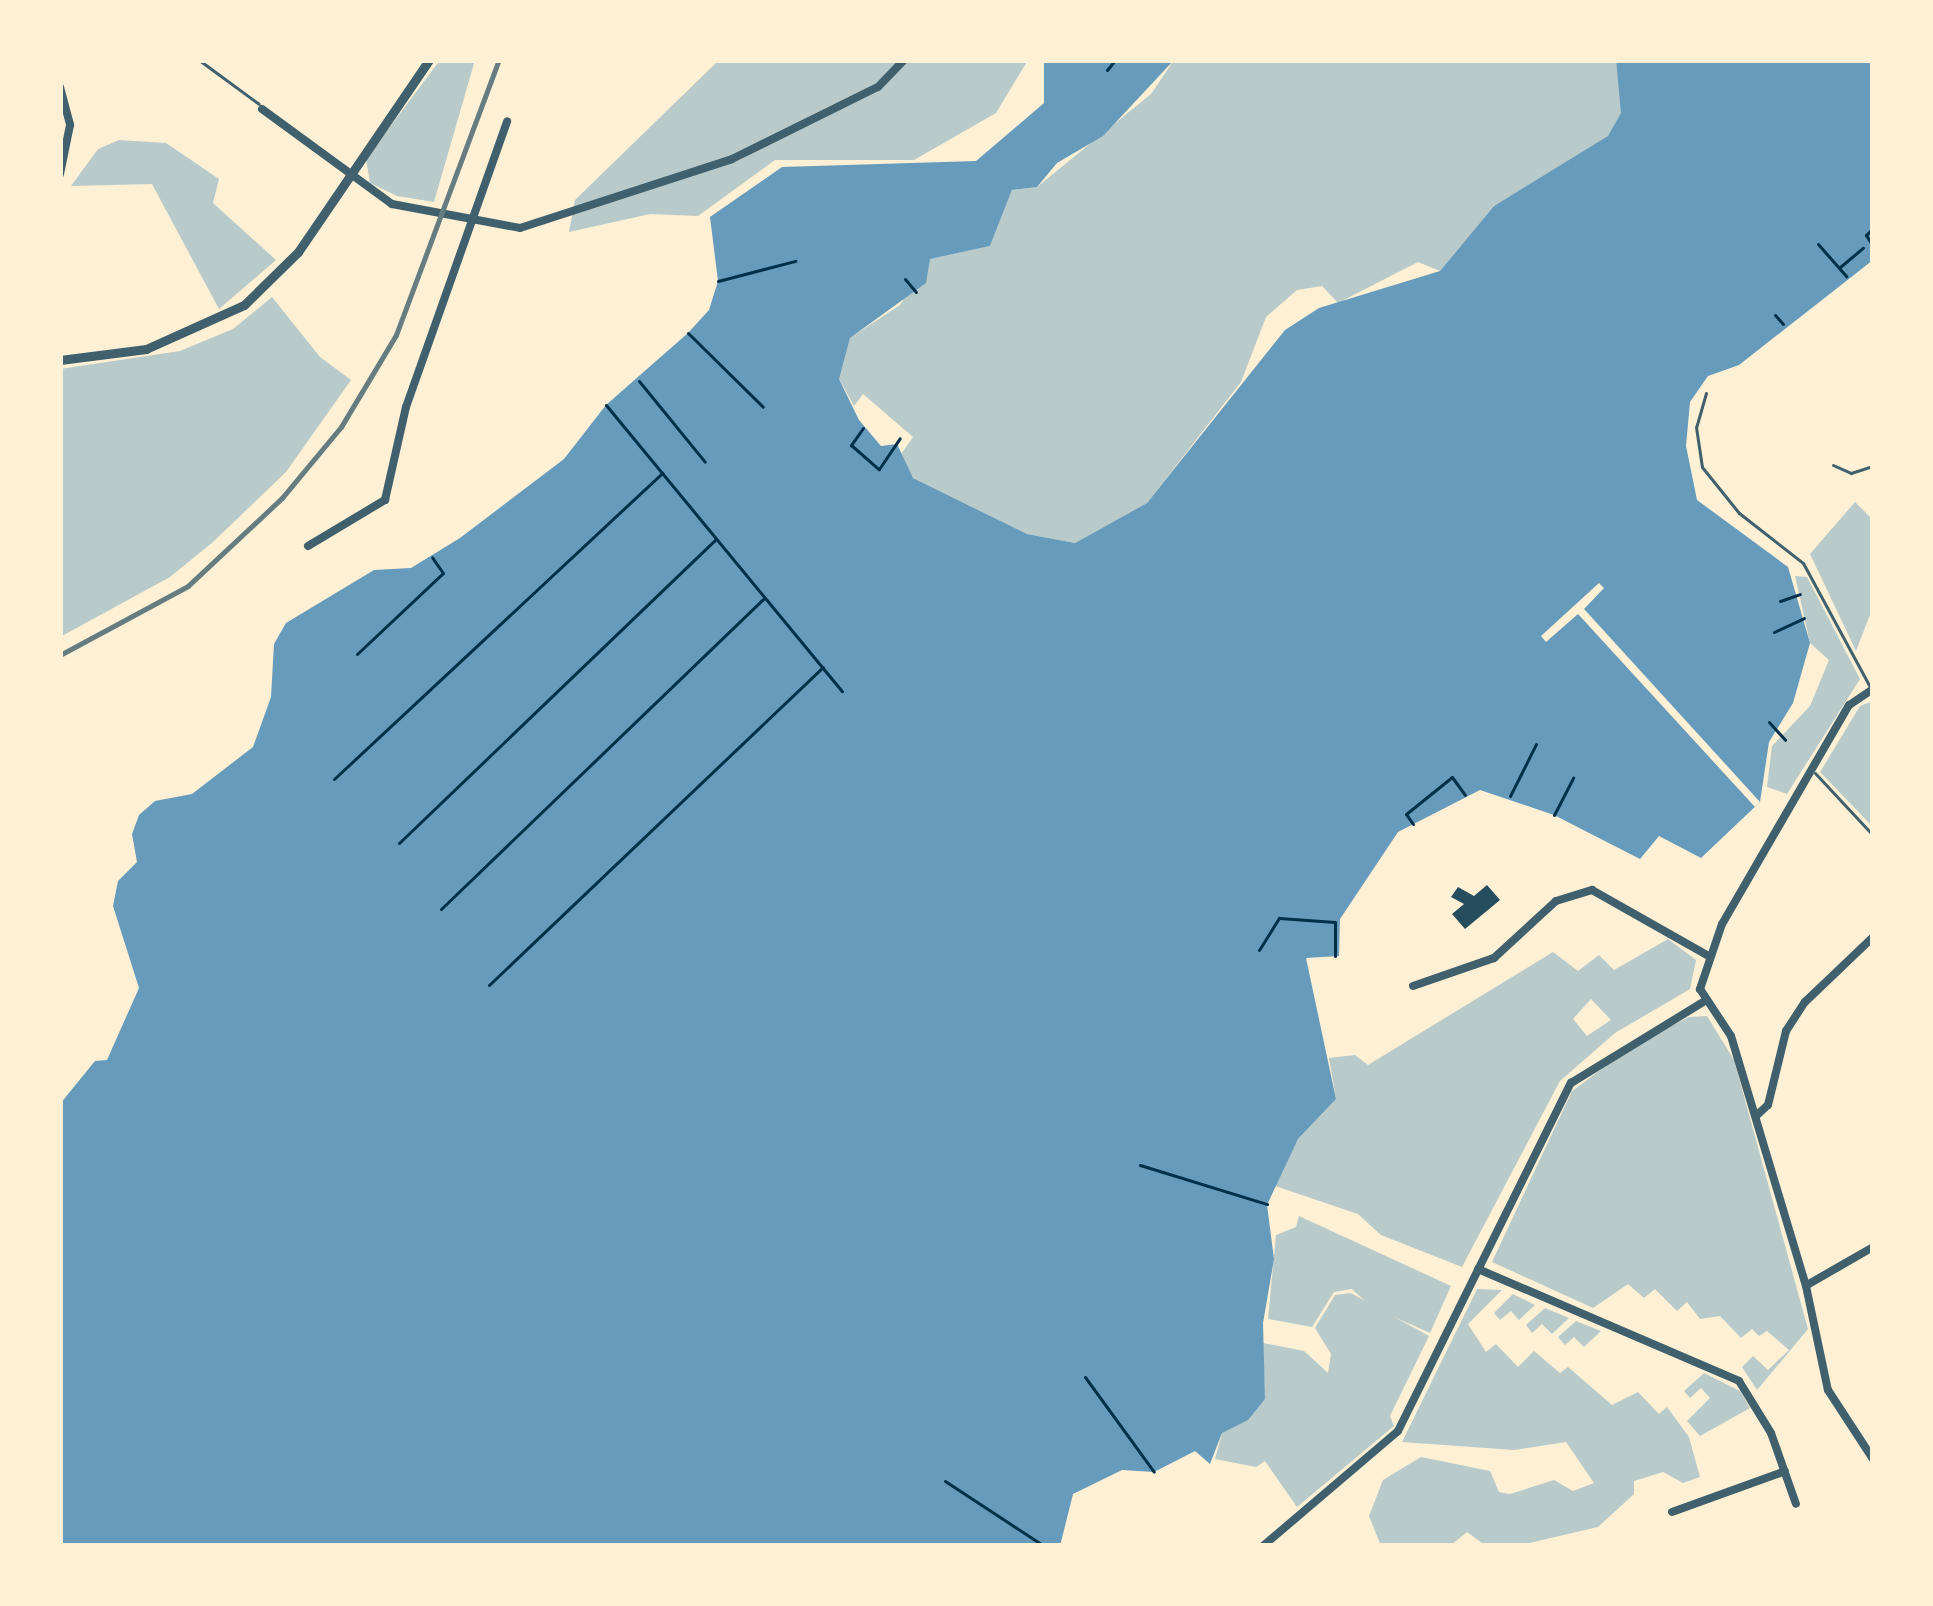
<!DOCTYPE html>
<html>
<head>
<meta charset="utf-8">
<style>
  body { margin:0 }
  #map { position:relative; width:1933px; height:1606px; overflow:hidden; background:#fdf0d5; font-family:"Fira Sans Condensed",sans-serif }
  div>[style] { position:absolute }
  .green>* { inset:0; background:#b9caca }
  .water>* { inset:0; background:#669bbc }
  .pier>* { inset:0; background:#fdf0d5 }
  .building>* { inset:0; background:#264d5e }
  .path>* { height:3px; margin:-1.5px; padding:0 1.5px; transform-origin:1.5px; border-radius:1.5px; background:#003049 }
  .service>* { height:3px; margin:-1.5px; padding:0 1.5px; transform-origin:1.5px; border-radius:1.5px; background:#3f606c }
  .minor>* { height:8px; margin:-4px; padding:0 4px; transform-origin:4px; border-radius:4px; background:#3f606c }
  .tertiary>* { height:9px; margin:-4.5px; padding:0 4.5px; transform-origin:4.5px; border-radius:4.5px; background:#3f606c }
  .rail>* { height:4.5px; margin:-2.25px; padding:0 2.25px; transform-origin:2.25px; border-radius:2.25px; background:#657d81 }
  span { translate:-50% -50%; white-space:nowrap; text-align:center; line-height:1.15; -webkit-text-stroke:10px #fdf0d5; paint-order:stroke }
  .frame { position:absolute; inset:0; border:63px solid #fdf0d5; pointer-events:none }
</style>
</head>
<body>
<div id="map">
  <div class="green">
    <i style="clip-path:polygon(440px 60px,475px 60px,434px 202px,397px 196px,370px 183px,366px 159px)"></i>
    <i style="clip-path:polygon(719px 60px,1028px 60px,996px 113px,914px 160px,775px 160px,698px 216px,650px 214px,569px 232px,575px 200px)"></i>
    <i style="clip-path:polygon(1174px 60px,1616px 60px,1622px 113px,1609px 136px,1494px 206px,1440px 271px,1418px 262px,1338px 303px,1322px 286px,1297px 290px,1266px 317px,1241px 382px,1147px 503px,1075px 543px,1027px 534px,913px 478px,899px 457px,913px 437px,863px 394px,854px 406px,839px 379px,839px 357px,850px 338px,900px 305px,929px 259px,990px 246px,1012px 190px,1037px 187px,1151px 94px)"></i>
    <i style="clip-path:polygon(119px 140px,166px 143px,219px 179px,213px 203px,276px 260px,219px 309px,152px 184px,71px 186px,98px 149px)"></i>
    <i style="clip-path:polygon(272px 297px,320px 357px,351px 380px,286px 472px,213px 542px,170px 577px,60px 637px,60px 369px,180px 351px,233px 329px)"></i>
    <i style="clip-path:polygon(1855px 502px,1873px 520px,1873px 607px,1856px 651px,1810px 554px)"></i>
    <i style="clip-path:polygon(1795px 576px,1807px 577px,1860px 679px,1787px 794px,1767px 787px,1772px 746px,1810px 706px,1829px 660px,1810px 643px)"></i>
    <i style="clip-path:polygon(1873px 701px,1873px 827px,1820px 772px,1860px 706px)"></i>
    <i style="clip-path:polygon(evenodd,1668px 939px,1696px 960px,1690px 989px,1615px 1033px,1560px 1081px,1462px 1267px,1381px 1235px,1358px 1214px,1272px 1185px,1298px 1139px,1336px 1099px,1329px 1058px,1355px 1055px,1368px 1065px,1553px 952px,1578px 971px,1599px 955px,1614px 970px,1668px 939px,1591px 999px,1611px 1020px,1587px 1036px,1573px 1019px,1591px 999px)"></i>
    <i style="clip-path:polygon(1707px 1016px,1734px 1060px,1808px 1329px,1757px 1390px,1742px 1367px,1753px 1356px,1768px 1370px,1789px 1350px,1767px 1331px,1759px 1336px,1752px 1329px,1741px 1338px,1720px 1316px,1700px 1319px,1687px 1302px,1677px 1311px,1655px 1289px,1644px 1298px,1628px 1284px,1593px 1308px,1492px 1262px,1572px 1091px,1636px 1044px,1689px 1017px)"></i>
    <i style="clip-path:polygon(1299px 1216px,1451px 1286px,1430px 1333px,1370px 1306px,1352px 1289px,1334px 1292px,1312px 1327px,1268px 1319px,1276px 1235px,1296px 1227px)"></i>
    <i style="clip-path:polygon(1477px 1289px,1502px 1290px,1468px 1324px,1486px 1352px,1496px 1344px,1518px 1367px,1534px 1351px,1560px 1373px,1568px 1367px,1612px 1405px,1638px 1392px,1659px 1414px,1667px 1407px,1689px 1437px,1700px 1477px,1683px 1483px,1663px 1472px,1634px 1481px,1634px 1494px,1598px 1527px,1516px 1546px,1486px 1546px,1467px 1532px,1450px 1546px,1381px 1546px,1369px 1516px,1383px 1480px,1421px 1457px,1490px 1471px,1499px 1492px,1510px 1494px,1554px 1480px,1573px 1491px,1594px 1483px,1566px 1442px,1514px 1450px,1402px 1442px)"></i>
    <i style="clip-path:polygon(1351px 1293px,1429px 1336px,1390px 1416px,1394px 1426px,1297px 1507px,1265px 1461px,1256px 1467px,1215px 1459px,1222px 1433px,1265px 1399px,1263px 1343px,1304px 1351px,1328px 1373px,1331px 1354px,1315px 1328px,1335px 1295px)"></i>
    <i style="clip-path:polygon(1513px 1294px,1535px 1305px,1519px 1320px,1511px 1311px,1500px 1320px,1494px 1313px)"></i>
    <i style="clip-path:polygon(1545px 1308px,1569px 1318px,1552px 1334px,1542px 1324px,1532px 1333px,1526px 1325px)"></i>
    <i style="clip-path:polygon(1576px 1321px,1601px 1331px,1584px 1347px,1574px 1337px,1565px 1345px,1558px 1337px)"></i>
    <i style="clip-path:polygon(1704px 1373px,1740px 1391px,1750px 1408px,1700px 1436px,1687px 1421px,1710px 1398px,1701px 1388px,1690px 1398px,1684px 1391px)"></i>
  </div>
  <div class="water">
    <i style="clip-path:polygon(1044px 60px,1174px 60px,1103px 136px,1057px 163px,1037px 187px,1012px 190px,990px 246px,930px 259px,926px 283px,850px 338px,839px 379px,859px 420px,881px 446px,897px 444px,913px 478px,1027px 534px,1075px 543px,1147px 503px,1285px 330px,1319px 308px,1440px 271px,1494px 206px,1608px 136px,1621px 113px,1616px 60px,1873px 60px,1873px 260px,1739px 365px,1708px 376px,1690px 402px,1686px 446px,1697px 500px,1788px 567px,1810px 643px,1793px 703px,1769px 742px,1760px 802px,1701px 858px,1659px 836px,1640px 859px,1554px 815px,1480px 790px,1398px 832px,1340px 919px,1339px 956px,1306px 958px,1336px 1099px,1298px 1139px,1267px 1205px,1274px 1259px,1263px 1323px,1265px 1399px,1248px 1420px,1222px 1433px,1210px 1464px,1195px 1451px,1154px 1472px,1122px 1470px,1073px 1494px,1060px 1546px,60px 1546px,60px 1104px,95px 1061px,107px 1060px,139px 988px,113px 906px,118px 881px,137px 862px,132px 834px,139px 815px,155px 801px,192px 794px,253px 747px,271px 697px,274px 644px,286px 623px,374px 570px,411px 568px,460px 538px,564px 459px,606px 405px,688px 333px,709px 310px,718px 281px,710px 217px,782px 167px,976px 161px,1044px 103px)"></i>
  </div>
  <div class="pier">
    <i style="clip-path:polygon(1599px 583px,1604px 588px,1584px 609px,1760px 802px,1755px 807px,1578px 614px,1546px 642px,1541px 636px)"></i>
  </div>
  <div class="building">
    <i style="clip-path:polygon(1487px 885px,1500px 900px,1465px 929px,1452px 914px,1464px 904px,1451px 897px,1458px 887px,1474px 896px)"></i>
  </div>
  <div class="path">
    <i style="left:1107px;top:70px;width:13px;rotate:-51deg"></i>
    <i style="left:1873px;top:228px;width:10px;rotate:135deg"></i>
    <i style="left:1866px;top:235px;width:13px;rotate:58deg"></i>
    <i style="left:1818px;top:244px;width:43px;rotate:48.8deg"></i>
    <i style="left:1840px;top:267px;width:30px;rotate:-40deg"></i>
    <i style="left:905px;top:279px;width:17px;rotate:50deg"></i>
    <i style="left:718px;top:281px;width:80px;rotate:-14.6deg"></i>
    <i style="left:1775px;top:315px;width:12px;rotate:48deg"></i>
    <i style="left:688px;top:333px;width:105px;rotate:44.6deg"></i>
    <i style="left:639px;top:381px;width:104px;rotate:50.8deg"></i>
    <i style="left:606px;top:405px;width:371px;rotate:50.5deg"></i>
    <i style="left:863px;top:428px;width:21px;rotate:125deg"></i>
    <i style="left:851px;top:445px;width:37px;rotate:41deg"></i>
    <i style="left:879px;top:469px;width:37px;rotate:-56deg"></i>
    <i style="left:1780px;top:601px;width:21px;rotate:-19deg"></i>
    <i style="left:1774px;top:632px;width:33px;rotate:-25deg"></i>
    <i style="left:357px;top:654px;width:118px;rotate:-43.3deg"></i>
    <i style="left:443px;top:573px;width:19px;rotate:-125deg"></i>
    <i style="left:1769px;top:722px;width:24px;rotate:48deg"></i>
    <i style="left:334px;top:779px;width:449px;rotate:-43deg"></i>
    <i style="left:1510px;top:796px;width:58px;rotate:-63.4deg"></i>
    <i style="left:1554px;top:815px;width:42px;rotate:-62.8deg"></i>
    <i style="left:1413px;top:824px;width:12px;rotate:-125deg"></i>
    <i style="left:1406px;top:814px;width:59px;rotate:-38.8deg"></i>
    <i style="left:1452px;top:777px;width:22px;rotate:54deg"></i>
    <i style="left:399px;top:843px;width:439px;rotate:-43.8deg"></i>
    <i style="left:441px;top:909px;width:448px;rotate:-43.9deg"></i>
    <i style="left:1259px;top:950px;width:38px;rotate:-58deg"></i>
    <i style="left:1279px;top:918px;width:56px;rotate:4.1deg"></i>
    <i style="left:1335px;top:922px;width:34px;rotate:90deg"></i>
    <i style="left:489px;top:985px;width:461px;rotate:-43.6deg"></i>
    <i style="left:1140px;top:1165px;width:133px;rotate:17.1deg"></i>
    <i style="left:1085px;top:1377px;width:117px;rotate:54deg"></i>
    <i style="left:945px;top:1481px;width:118px;rotate:33.3deg"></i>
  </div>
  <div class="service">
    <i style="left:199px;top:60px;width:74px;rotate:36.3deg"></i>
    <i style="left:1706px;top:393px;width:35px;rotate:106deg"></i>
    <i style="left:1696px;top:427px;width:40px;rotate:81.5deg"></i>
    <i style="left:1702px;top:467px;width:59px;rotate:51.2deg"></i>
    <i style="left:1739px;top:513px;width:81px;rotate:38deg"></i>
    <i style="left:1803px;top:563px;width:141px;rotate:61.6deg"></i>
    <i style="left:1833px;top:465px;width:20px;rotate:24deg"></i>
    <i style="left:1851px;top:473px;width:23px;rotate:-18deg"></i>
    <i style="left:1815px;top:773px;width:82px;rotate:47deg"></i>
  </div>
  <div class="minor">
    <i style="left:60px;top:87px;width:39px;rotate:75deg"></i>
    <i style="left:70px;top:125px;width:50px;rotate:101.5deg"></i>
    <i style="left:262px;top:109px;width:161px;rotate:36.2deg"></i>
    <i style="left:392px;top:204px;width:130px;rotate:10.6deg"></i>
    <i style="left:520px;top:228px;width:223px;rotate:-18deg"></i>
    <i style="left:732px;top:159px;width:163px;rotate:-26.3deg"></i>
    <i style="left:878px;top:87px;width:37px;rotate:-46deg"></i>
    <i style="left:308px;top:546px;width:90px;rotate:-30.9deg"></i>
    <i style="left:385px;top:500px;width:95px;rotate:-77.3deg"></i>
    <i style="left:406px;top:407px;width:303px;rotate:-70.5deg"></i>
    <i style="left:1873px;top:689px;width:29px;rotate:146deg"></i>
    <i style="left:1849px;top:705px;width:253px;rotate:120.1deg"></i>
    <i style="left:1722px;top:924px;width:69px;rotate:108.7deg"></i>
    <i style="left:1700px;top:989px;width:56px;rotate:56.6deg"></i>
    <i style="left:1731px;top:1036px;width:261px;rotate:73.3deg"></i>
    <i style="left:1806px;top:1286px;width:106px;rotate:78.1deg"></i>
    <i style="left:1828px;top:1390px;width:82px;rotate:56.9deg"></i>
    <i style="left:1413px;top:986px;width:86px;rotate:-19.1deg"></i>
    <i style="left:1494px;top:958px;width:84px;rotate:-42.6deg"></i>
    <i style="left:1556px;top:901px;width:38px;rotate:-17deg"></i>
    <i style="left:1592px;top:890px;width:132px;rotate:29.5deg"></i>
    <i style="left:1756px;top:1116px;width:16px;rotate:-43deg"></i>
    <i style="left:1768px;top:1105px;width:76px;rotate:-76.3deg"></i>
    <i style="left:1786px;top:1031px;width:35px;rotate:-57deg"></i>
    <i style="left:1805px;top:1002px;width:94px;rotate:-43.7deg"></i>
    <i style="left:1478px;top:1269px;width:284px;rotate:23.2deg"></i>
    <i style="left:1739px;top:1381px;width:61px;rotate:58.4deg"></i>
    <i style="left:1771px;top:1433px;width:75px;rotate:70.6deg"></i>
    <i style="left:1807px;top:1285px;width:76px;rotate:-29.9deg"></i>
    <i style="left:1672px;top:1512px;width:120px;rotate:-19.9deg"></i>
    <i style="left:1263px;top:1546px;width:177px;rotate:-40.4deg"></i>
    <i style="left:1398px;top:1431px;width:389px;rotate:-63.6deg"></i>
    <i style="left:1571px;top:1083px;width:155px;rotate:-31.5deg"></i>
  </div>
  <div class="tertiary">
    <i style="left:60px;top:360px;width:87px;rotate:-7.3deg"></i>
    <i style="left:146px;top:349px;width:107px;rotate:-24.2deg"></i>
    <i style="left:244px;top:305px;width:76px;rotate:-44.5deg"></i>
    <i style="left:298px;top:252px;width:232px;rotate:-55.7deg"></i>
  </div>
  <div class="rail">
    <i style="left:60px;top:655px;width:145px;rotate:-28.3deg"></i>
    <i style="left:188px;top:586px;width:129px;rotate:-43.1deg"></i>
    <i style="left:282px;top:498px;width:92px;rotate:-50.3deg"></i>
    <i style="left:341px;top:427px;width:107px;rotate:-59.1deg"></i>
    <i style="left:396px;top:335px;width:294px;rotate:-69.5deg"></i>
  </div>
  <div class="frame"></div>
</div>
</body>
</html>
